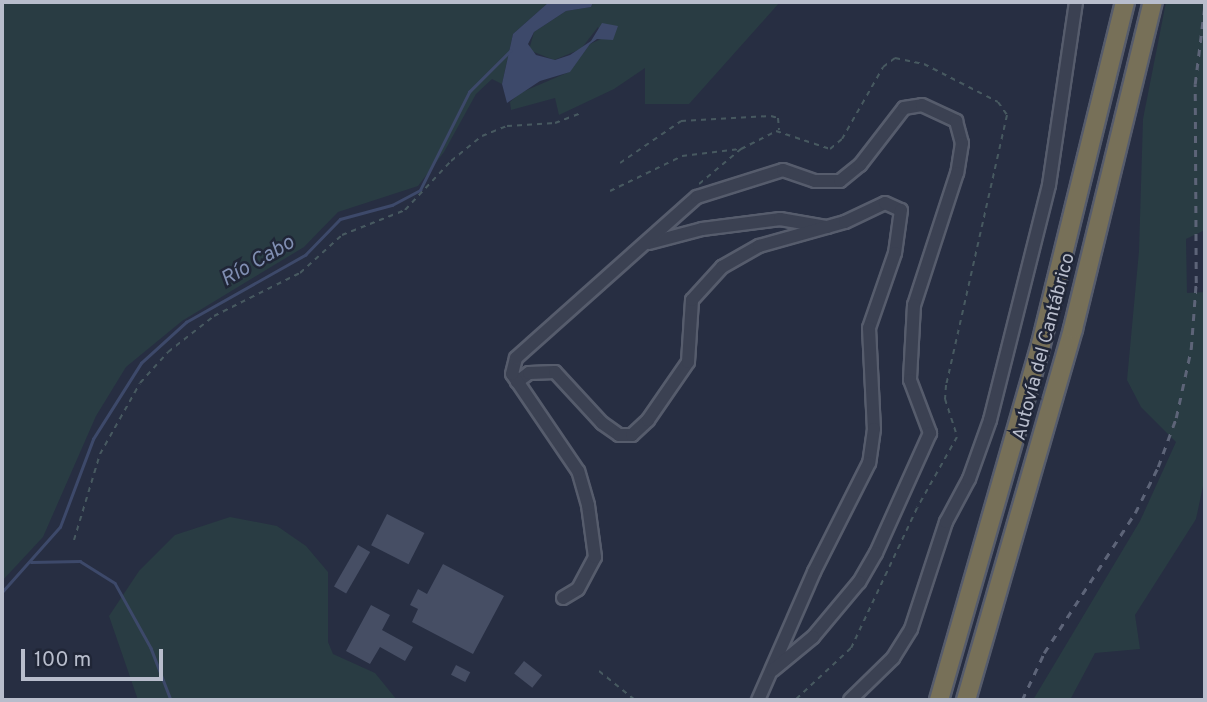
<!DOCTYPE html>
<html>
<head>
<meta charset="utf-8">
<style>
  body { margin:0 }
  #map { position:relative; width:1207px; height:702px; overflow:hidden; background:#272e42; font-family:Overpass,sans-serif }
  div>[style] { position:absolute }
  .green>* { inset:0; background:#293c43 }
  .water>* { inset:0; background:#3d496a }
  .stream>* { height:2.5px; margin:-1.25px; padding:0 1.25px; transform-origin:1.25px; border-radius:1.25px; background:#3d496a }
  .building>* { inset:0; background:#464e64; transform-origin:0 0 }
  .path>* { height:2px; margin-top:-1px; transform-origin:0; background:repeating-linear-gradient(90deg,#475960 0 5px,transparent 0 10px) }
  .roads { filter:drop-shadow(2px 0 #565c6c) drop-shadow(-2px 0 #565c6c) drop-shadow(0 2px #565c6c) drop-shadow(0 -2px #565c6c) }
  .minor>* { height:12px; margin:-6px; padding:0 6px; transform-origin:6px; border-radius:6px; background:#3b4152 }
  .highway>* { height:18px; margin:-9px; padding:0 9px; transform-origin:9px; border-radius:9px; background:#777058 }
  .rail>* { height:2.5px; margin-top:-1.25px; transform-origin:0; background:repeating-linear-gradient(90deg,#5d6478 0 7px,transparent 0 14px) }
  span { translate:-50% -50%; white-space:nowrap; text-align:center; line-height:1.15; -webkit-text-stroke:5px #202637; paint-order:stroke }
  .street-label { font-size:19px; color:#b8bdcc }
  .water-label { font-size:21px; color:#808eb2; font-style:italic }
  .frame { position:absolute; inset:0; border:4px solid #b8bdcc; pointer-events:none }
  .scale { position:absolute; left:21px; top:649px; width:142px; height:32px; box-sizing:border-box; border:4px solid #b8bdcc; border-top:0; padding-left:9px; font-size:21px; line-height:24px; white-space:nowrap; color:#b8bdcc; -webkit-text-stroke:5px #202637; paint-order:stroke }
</style>
</head>
<body>
<div id="map">
  <div class="green">
    <i style="clip-path:polygon(2px 2px,549px 2px,513px 34px,502px 84px,492px 79px,476px 94px,444px 152px,418px 186px,338px 212px,304px 247px,182px 321px,126px 367px,96px 416px,43px 537px,2px 581px)"></i>
    <i style="clip-path:polygon(593px 2px,780px 2px,689px 104px,645px 104px,645px 68px,614px 89px,559px 115px,555px 98px,511px 110px,510px 102px,520px 93px,569px 72px,590px 44px,603px 38px,598px 27px,581px 49px,554px 60px,529px 50px,534px 32px,566px 11px,591px 7px)"></i>
    <i style="clip-path:polygon(1166px 2px,1205px 2px,1205px 230px,1186px 239px,1187px 293px,1205px 292px,1205px 477px,1196px 519px,1135px 615px,1140px 649px,1095px 653px,1070px 700px,1033px 700px,1140px 521px,1176px 442px,1141px 407px,1127px 380px,1139px 251px,1143px 119px)"></i>
    <i style="clip-path:polygon(230px 517px,277px 526px,306px 546px,328px 572px,328px 642px,333px 654px,375px 673px,397px 700px,138px 700px,109px 616px,139px 571px,175px 535px)"></i>
  </div>
  <div class="water">
    <i style="clip-path:polygon(549px 2px,593px 2px,591px 7px,566px 11px,534px 32px,528px 44px,536px 55px,555px 60px,570px 55px,591px 41px,602px 23px,618px 26px,613px 40px,597px 39px,590px 44px,570px 72px,540px 81px,507px 103px,502px 84px,513px 34px)"></i>
  </div>
  <div class="stream">
    <i style="left:31px;top:562px;width:49px;rotate:-1.2deg"></i>
    <i style="left:80px;top:561px;width:41px;rotate:32.2deg"></i>
    <i style="left:115px;top:583px;width:74px;rotate:61deg"></i>
    <i style="left:151px;top:648px;width:56px;rotate:69deg"></i>
    <i style="left:2px;top:592px;width:87px;rotate:-48.3deg"></i>
    <i style="left:60px;top:527px;width:94px;rotate:-69.4deg"></i>
    <i style="left:93px;top:439px;width:90px;rotate:-57.7deg"></i>
    <i style="left:141px;top:363px;width:61px;rotate:-42.3deg"></i>
    <i style="left:186px;top:322px;width:137px;rotate:-29.4deg"></i>
    <i style="left:305px;top:255px;width:50px;rotate:-45.8deg"></i>
    <i style="left:340px;top:219px;width:54px;rotate:-15.1deg"></i>
    <i style="left:392px;top:205px;width:32px;rotate:-28deg"></i>
    <i style="left:420px;top:190px;width:110px;rotate:-63.4deg"></i>
    <i style="left:469px;top:92px;width:58px;rotate:-45deg"></i>
  </div>
  <div class="building">
    <i style="left:387px;top:514px;width:42px;height:35px;rotate:27deg"></i>
    <i style="left:358px;top:545px;width:14px;height:48px;rotate:30deg"></i>
    <i style="clip-path:polygon(443px 564px,504px 596px,473px 654px,412px 622px,418px 609px,410px 605px,418px 589px,427px 594px)"></i>
    <i style="clip-path:polygon(371px 605px,390px 615px,382px 630px,413px 647px,405px 661px,380px 647px,370px 664px,346px 651px)"></i>
    <i style="left:524px;top:661px;width:23px;height:16px;rotate:38deg"></i>
    <i style="left:456px;top:665px;width:16px;height:11px;rotate:27deg"></i>
  </div>
  <div class="path">
    <i style="left:620px;top:163px;width:74px;rotate:-34.5deg"></i>
    <i style="left:681px;top:121px;width:90px;rotate:-3.2deg"></i>
    <i style="left:771px;top:116px;width:7px;rotate:16deg"></i>
    <i style="left:778px;top:118px;width:12px;rotate:85deg"></i>
    <i style="left:699px;top:184px;width:55px;rotate:-39.8deg"></i>
    <i style="left:741px;top:149px;width:39px;rotate:-27deg"></i>
    <i style="left:776px;top:131px;width:57px;rotate:18.4deg"></i>
    <i style="left:830px;top:149px;width:16px;rotate:-40deg"></i>
    <i style="left:842px;top:139px;width:83px;rotate:-60.3deg"></i>
    <i style="left:883px;top:67px;width:15px;rotate:-37deg"></i>
    <i style="left:895px;top:58px;width:30px;rotate:12deg"></i>
    <i style="left:924px;top:64px;width:83px;rotate:27.2deg"></i>
    <i style="left:998px;top:102px;width:16px;rotate:55deg"></i>
    <i style="left:1007px;top:115px;width:277px;rotate:102.7deg"></i>
    <i style="left:946px;top:385px;width:14px;rotate:94deg"></i>
    <i style="left:945px;top:399px;width:40px;rotate:72deg"></i>
    <i style="left:957px;top:437px;width:81px;rotate:119.4deg"></i>
    <i style="left:917px;top:508px;width:155px;rotate:115.2deg"></i>
    <i style="left:851px;top:648px;width:76px;rotate:137.1deg"></i>
    <i style="left:610px;top:191px;width:80px;rotate:-25.9deg"></i>
    <i style="left:682px;top:156px;width:58px;rotate:-6.9deg"></i>
    <i style="left:74px;top:540px;width:90px;rotate:-73.2deg"></i>
    <i style="left:100px;top:454px;width:81px;rotate:-60.6deg"></i>
    <i style="left:140px;top:383px;width:42px;rotate:-47.9deg"></i>
    <i style="left:168px;top:352px;width:58px;rotate:-38deg"></i>
    <i style="left:214px;top:316px;width:96px;rotate:-26.6deg"></i>
    <i style="left:300px;top:273px;width:57px;rotate:-42.1deg"></i>
    <i style="left:342px;top:235px;width:68px;rotate:-21.6deg"></i>
    <i style="left:405px;top:210px;width:67px;rotate:-46.8deg"></i>
    <i style="left:451px;top:161px;width:40px;rotate:-39deg"></i>
    <i style="left:482px;top:136px;width:27px;rotate:-22deg"></i>
    <i style="left:507px;top:126px;width:48px;rotate:-3.6deg"></i>
    <i style="left:555px;top:123px;width:28px;rotate:-21deg"></i>
    <i style="left:599px;top:671px;width:46px;rotate:38.9deg"></i>
  </div>
  <div class="roads">
    <div class="minor">
      <i style="left:649px;top:243px;width:55px;rotate:-14.8deg"></i>
      <i style="left:702px;top:229px;width:79px;rotate:-7.3deg"></i>
      <i style="left:780px;top:219px;width:48px;rotate:9.7deg"></i>
      <i style="left:517px;top:382px;width:15px;rotate:-37deg"></i>
      <i style="left:529px;top:373px;width:26px;rotate:-2deg"></i>
      <i style="left:555px;top:372px;width:69px;rotate:47.3deg"></i>
      <i style="left:602px;top:423px;width:21px;rotate:35deg"></i>
      <i style="left:619px;top:435px;width:13px"></i>
      <i style="left:632px;top:435px;width:22px;rotate:-43deg"></i>
      <i style="left:648px;top:420px;width:70px;rotate:-55.4deg"></i>
      <i style="left:688px;top:362px;width:62px;rotate:-86.3deg"></i>
      <i style="left:692px;top:300px;width:45px;rotate:-47.7deg"></i>
      <i style="left:722px;top:267px;width:43px;rotate:-29.6deg"></i>
      <i style="left:759px;top:246px;width:89px;rotate:-15.6deg"></i>
      <i style="left:845px;top:222px;width:44px;rotate:-25.4deg"></i>
      <i style="left:885px;top:203px;width:17px;rotate:24deg"></i>
      <i style="left:901px;top:210px;width:43px;rotate:97.9deg"></i>
      <i style="left:895px;top:253px;width:79px;rotate:109.1deg"></i>
      <i style="left:869px;top:328px;width:101px;rotate:87.2deg"></i>
      <i style="left:874px;top:429px;width:34px;rotate:98deg"></i>
      <i style="left:869px;top:463px;width:122px;rotate:116.8deg"></i>
      <i style="left:814px;top:572px;width:140px;rotate:113.6deg"></i>
      <i style="left:563px;top:598px;width:17px;rotate:-31deg"></i>
      <i style="left:578px;top:589px;width:36px;rotate:-62deg"></i>
      <i style="left:595px;top:557px;width:52px;rotate:-97.7deg"></i>
      <i style="left:588px;top:505px;width:35px;rotate:-106deg"></i>
      <i style="left:578px;top:471px;width:117px;rotate:-124.2deg"></i>
      <i style="left:512px;top:374px;width:16px;rotate:-76deg"></i>
      <i style="left:516px;top:358px;width:242px;rotate:-41.7deg"></i>
      <i style="left:697px;top:197px;width:90px;rotate:-17.4deg"></i>
      <i style="left:783px;top:170px;width:34px;rotate:19deg"></i>
      <i style="left:815px;top:181px;width:25px"></i>
      <i style="left:840px;top:181px;width:26px;rotate:-39deg"></i>
      <i style="left:860px;top:165px;width:72px;rotate:-52.3deg"></i>
      <i style="left:904px;top:108px;width:18px;rotate:-9deg"></i>
      <i style="left:922px;top:105px;width:38px;rotate:25deg"></i>
      <i style="left:956px;top:121px;width:23px;rotate:75deg"></i>
      <i style="left:962px;top:143px;width:30px;rotate:99deg"></i>
      <i style="left:957px;top:173px;width:139px;rotate:108deg"></i>
      <i style="left:914px;top:305px;width:75px;rotate:93.1deg"></i>
      <i style="left:910px;top:380px;width:57px;rotate:69.3deg"></i>
      <i style="left:930px;top:433px;width:132px;rotate:114.2deg"></i>
      <i style="left:876px;top:553px;width:34px;rotate:120deg"></i>
      <i style="left:859px;top:582px;width:72px;rotate:129.9deg"></i>
      <i style="left:813px;top:637px;width:52px;rotate:140.5deg"></i>
      <i style="left:850px;top:700px;width:60px;rotate:-44.3deg"></i>
      <i style="left:893px;top:658px;width:34px;rotate:-58deg"></i>
      <i style="left:911px;top:629px;width:113px;rotate:-71.9deg"></i>
      <i style="left:946px;top:522px;width:49px;rotate:-61.9deg"></i>
      <i style="left:969px;top:479px;width:63px;rotate:-70.4deg"></i>
      <i style="left:990px;top:420px;width:242px;rotate:-75.9deg"></i>
      <i style="left:1049px;top:185px;width:185px;rotate:-81.6deg"></i>
    </div>
    <div class="highway">
      <i style="left:939px;top:700px;width:370px;rotate:-74deg"></i>
      <i style="left:1041px;top:344px;width:352px;rotate:-76.2deg"></i>
      <i style="left:966px;top:700px;width:386px;rotate:-73.9deg"></i>
      <i style="left:1073px;top:329px;width:337px;rotate:-76.3deg"></i>
    </div>
  </div>
  <div class="rail">
    <i style="left:1022px;top:700px;width:52px;rotate:-64.9deg"></i>
    <i style="left:1044px;top:653px;width:167px;rotate:-57deg"></i>
    <i style="left:1135px;top:513px;width:51px;rotate:-63.4deg"></i>
    <i style="left:1158px;top:467px;width:52px;rotate:-69.8deg"></i>
    <i style="left:1176px;top:418px;width:71px;rotate:-77.7deg"></i>
    <i style="left:1191px;top:349px;width:66px;rotate:-85.7deg"></i>
    <i style="left:1196px;top:283px;width:199px;rotate:-90.3deg"></i>
    <i style="left:1195px;top:84px;width:83px;rotate:-83deg"></i>
  </div>
  <div class="street-label">
    <span style="left:1045px;top:347px;rotate:-75deg">Autovía del Cantábrico</span>
  </div>
  <div class="water-label">
    <span style="left:258px;top:262px;rotate:-30deg">Río Cabo</span>
  </div>
  <div class="frame"></div>
  <div class="scale">100 m</div>
</div>
</body>
</html>
